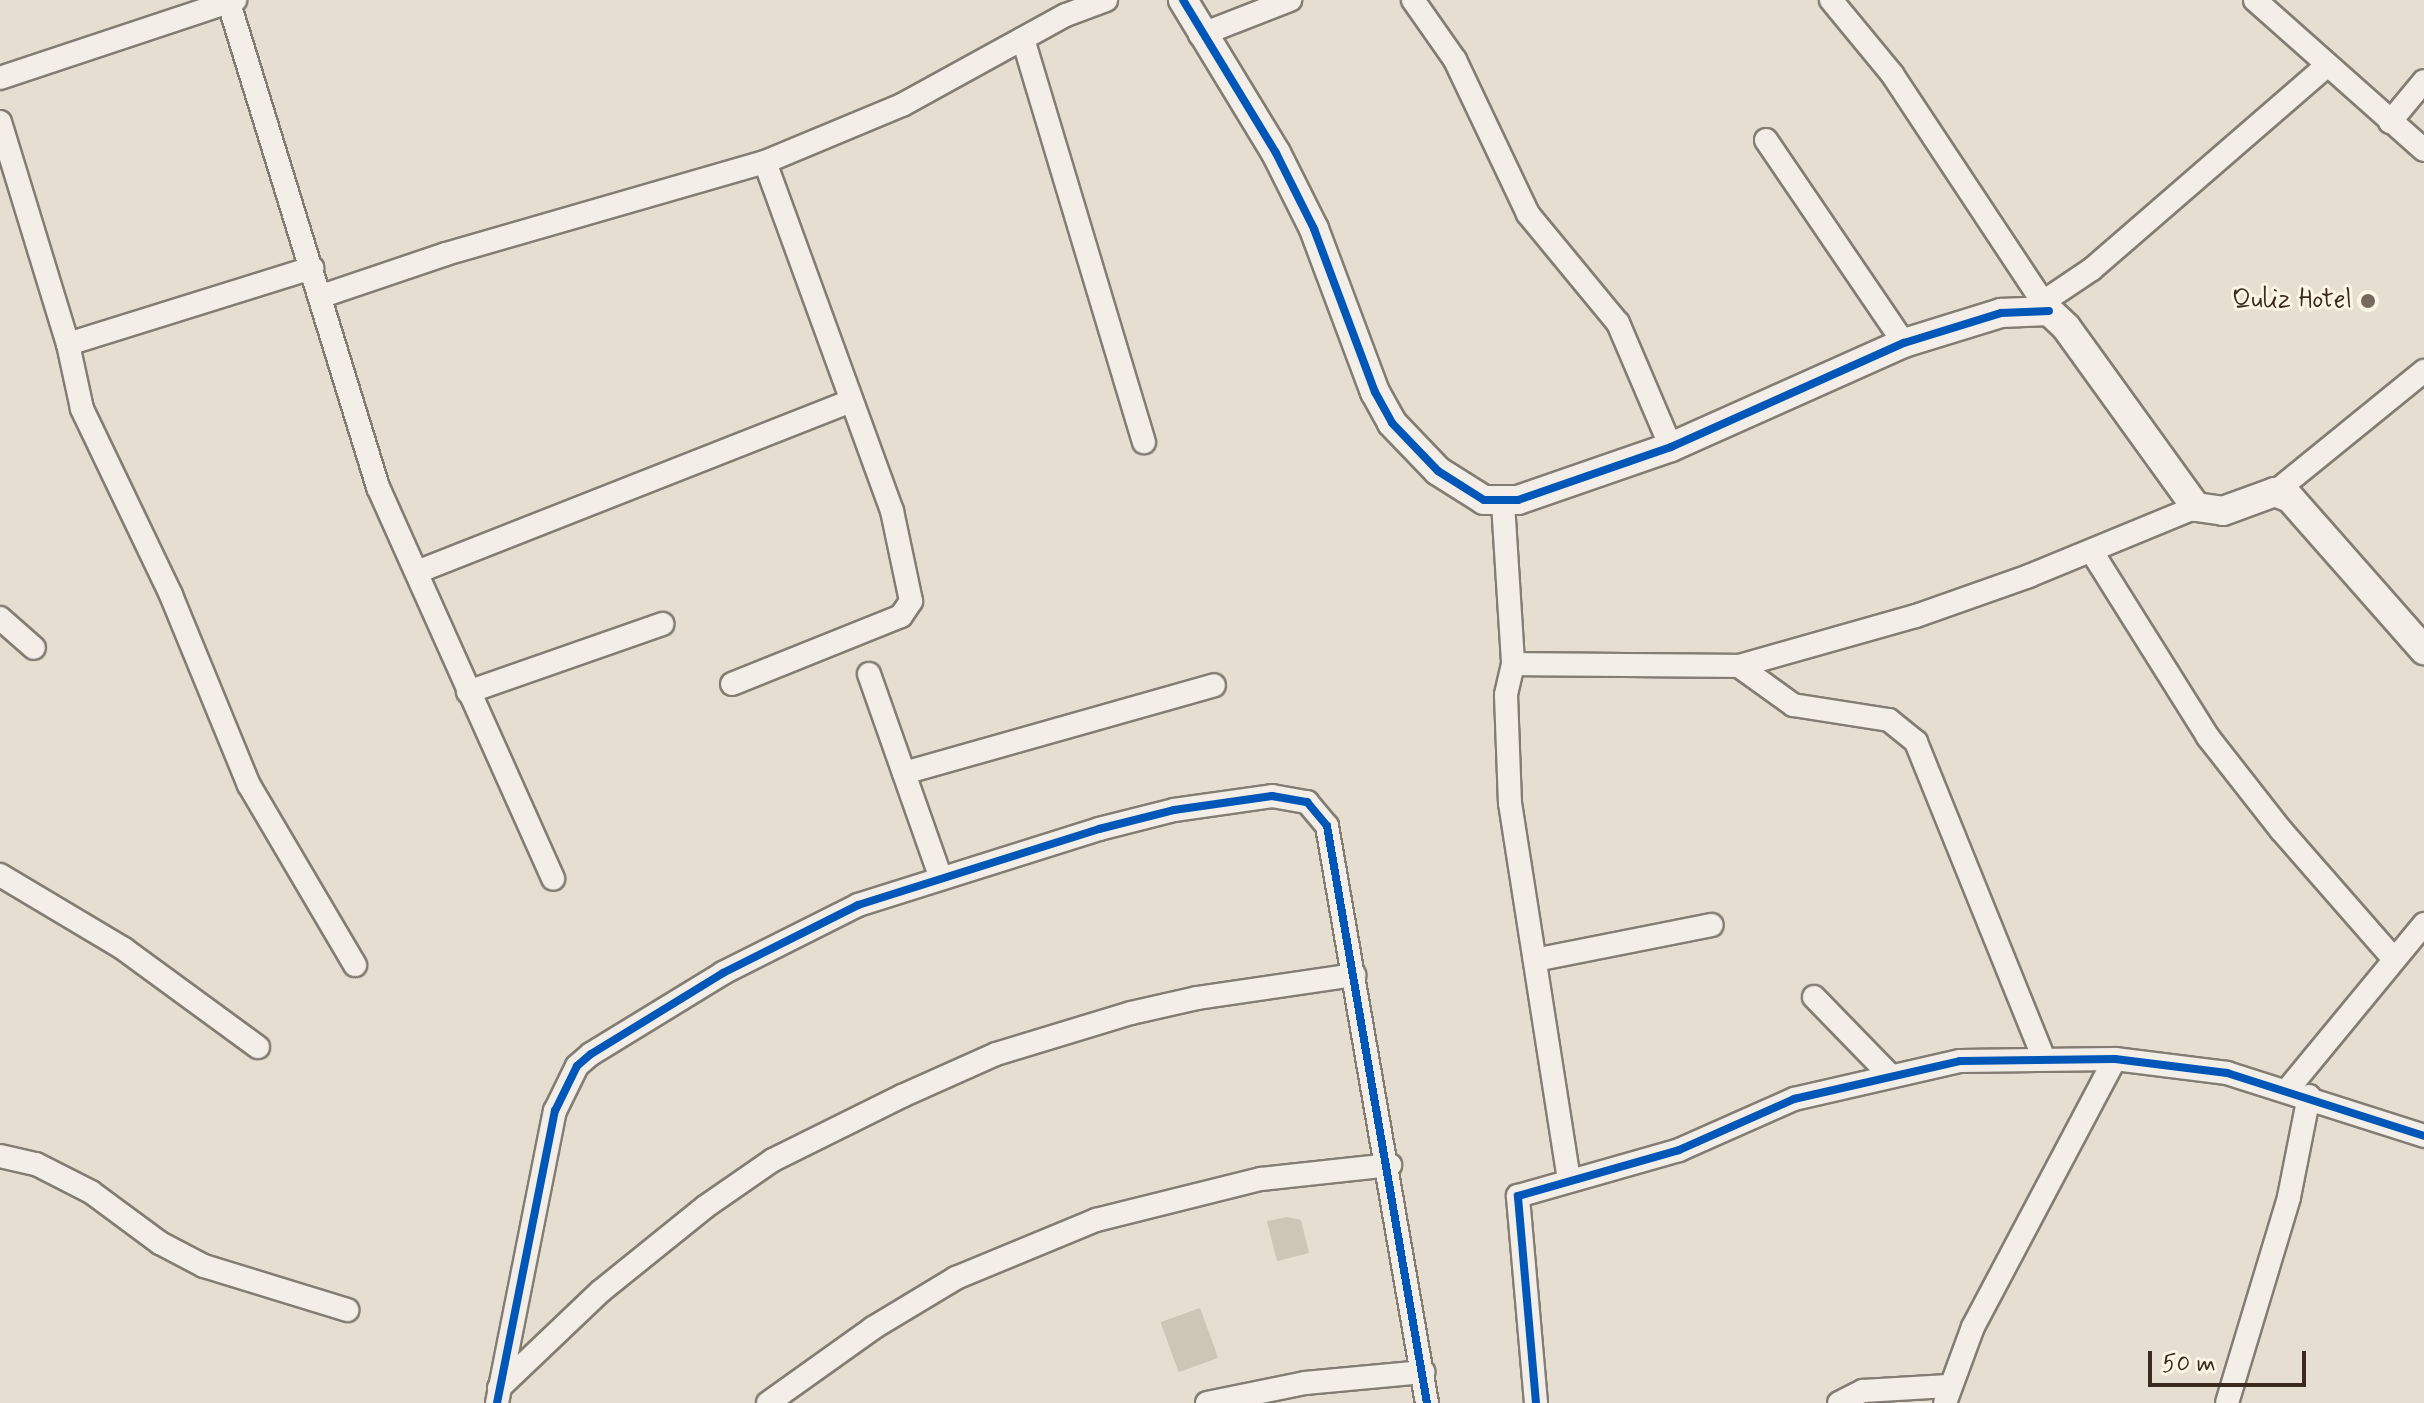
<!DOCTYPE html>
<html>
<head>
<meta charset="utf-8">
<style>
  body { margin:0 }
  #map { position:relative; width:2424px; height:1403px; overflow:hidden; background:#e6dfd1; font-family:Mynerve,sans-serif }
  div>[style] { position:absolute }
  .building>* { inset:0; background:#cdc5b5; transform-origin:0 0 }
  .roads { filter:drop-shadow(2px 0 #837d74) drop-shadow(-2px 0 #837d74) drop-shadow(0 2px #837d74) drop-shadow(0 -2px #837d74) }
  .minor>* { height:22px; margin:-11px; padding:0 11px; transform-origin:11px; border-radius:11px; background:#f3efe8 }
  .tertiary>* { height:28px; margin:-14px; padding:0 14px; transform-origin:14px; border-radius:14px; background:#f3efe8 }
  .cycleway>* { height:8px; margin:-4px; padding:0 4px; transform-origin:4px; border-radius:4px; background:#0057b8 }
  .dots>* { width:22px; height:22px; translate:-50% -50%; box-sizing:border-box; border:4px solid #fcf5e5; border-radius:50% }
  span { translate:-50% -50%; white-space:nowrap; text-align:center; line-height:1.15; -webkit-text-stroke:6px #fcf5e5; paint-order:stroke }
  .poi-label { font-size:26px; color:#3b2a1e }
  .right { translate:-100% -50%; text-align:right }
  .scale { position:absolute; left:2148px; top:1351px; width:158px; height:36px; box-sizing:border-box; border:4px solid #3b2a1e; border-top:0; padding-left:10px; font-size:24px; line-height:28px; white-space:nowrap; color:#3b2a1e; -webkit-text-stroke:6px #fcf5e5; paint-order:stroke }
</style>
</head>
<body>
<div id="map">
  <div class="building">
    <i style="clip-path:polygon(1287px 1217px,1301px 1220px,1309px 1253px,1277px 1261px,1267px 1221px)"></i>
    <i style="left:1200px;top:1308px;width:53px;height:42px;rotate:70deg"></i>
  </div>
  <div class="roads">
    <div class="minor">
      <i style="left:228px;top:0;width:510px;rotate:72.88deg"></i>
      <i style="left:378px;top:487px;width:429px;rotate:65.9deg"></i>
      <i style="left:1413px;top:0;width:73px;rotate:55deg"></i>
      <i style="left:1455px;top:60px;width:170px;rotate:64.6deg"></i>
      <i style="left:1528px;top:214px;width:141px;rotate:50.5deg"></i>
      <i style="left:1618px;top:323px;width:135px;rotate:66.9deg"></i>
      <i style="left:1831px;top:0;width:96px;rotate:50.5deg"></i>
      <i style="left:1892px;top:74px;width:284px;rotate:56.5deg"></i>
      <i style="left:2255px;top:0;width:226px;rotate:41.6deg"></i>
      <i style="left:1200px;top:35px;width:97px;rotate:-21.3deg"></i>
      <i style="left:1023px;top:39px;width:421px;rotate:73.3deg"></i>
      <i style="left:0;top:78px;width:248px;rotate:-18.4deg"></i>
      <i style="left:0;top:122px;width:232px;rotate:73deg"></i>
      <i style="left:68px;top:344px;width:66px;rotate:77.8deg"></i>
      <i style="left:82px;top:409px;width:206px;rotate:64.4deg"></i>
      <i style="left:171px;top:595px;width:205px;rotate:67.7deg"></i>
      <i style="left:249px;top:785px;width:209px;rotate:59.5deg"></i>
      <i style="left:2390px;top:122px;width:53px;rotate:-50.3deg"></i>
      <i style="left:1766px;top:140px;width:245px;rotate:55.8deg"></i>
      <i style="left:322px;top:296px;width:131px;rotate:-18.7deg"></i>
      <i style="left:446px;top:254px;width:332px;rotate:-16.1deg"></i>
      <i style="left:765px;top:162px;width:148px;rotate:-22.6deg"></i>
      <i style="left:902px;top:105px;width:187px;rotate:-28.8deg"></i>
      <i style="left:1066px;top:15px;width:43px;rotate:-20.6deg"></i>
      <i style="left:2043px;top:302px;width:59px;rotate:-34deg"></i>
      <i style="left:2092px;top:269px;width:310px;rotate:-40.9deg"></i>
      <i style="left:68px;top:344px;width:256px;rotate:-17.3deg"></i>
      <i style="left:2275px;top:492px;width:192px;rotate:-39.1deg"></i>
      <i style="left:1503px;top:503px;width:161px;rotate:86.4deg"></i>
      <i style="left:1513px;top:664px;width:32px;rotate:103deg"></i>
      <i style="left:1506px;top:695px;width:108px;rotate:87.9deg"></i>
      <i style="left:1510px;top:803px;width:381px;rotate:81.1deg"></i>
      <i style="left:2092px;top:552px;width:218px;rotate:57.9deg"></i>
      <i style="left:2208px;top:737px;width:118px;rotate:51.9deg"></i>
      <i style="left:2281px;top:830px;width:170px;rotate:48.8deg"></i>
      <i style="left:417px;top:572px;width:467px;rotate:-21.5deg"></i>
      <i style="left:0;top:618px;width:45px;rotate:41.4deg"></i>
      <i style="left:1513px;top:664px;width:226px;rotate:0.5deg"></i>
      <i style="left:1739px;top:666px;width:184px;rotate:-15.8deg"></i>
      <i style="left:1916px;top:616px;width:120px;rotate:-19.5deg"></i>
      <i style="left:2029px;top:576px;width:181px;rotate:-22.4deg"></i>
      <i style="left:1739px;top:666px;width:67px;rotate:35.8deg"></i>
      <i style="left:1793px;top:705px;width:97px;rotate:8.9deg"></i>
      <i style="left:1889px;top:720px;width:35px;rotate:39deg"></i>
      <i style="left:1916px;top:742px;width:342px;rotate:68deg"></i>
      <i style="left:869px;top:674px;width:214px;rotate:70.6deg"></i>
      <i style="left:732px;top:684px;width:182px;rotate:-21.9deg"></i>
      <i style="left:901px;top:616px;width:18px;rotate:-56deg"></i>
      <i style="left:911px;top:601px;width:92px;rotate:-101.9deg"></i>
      <i style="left:892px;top:511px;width:371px;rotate:-110deg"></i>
      <i style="left:468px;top:692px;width:206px;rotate:-19.3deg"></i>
      <i style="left:904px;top:773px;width:322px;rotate:-15.8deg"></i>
      <i style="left:0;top:875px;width:144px;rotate:30.8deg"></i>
      <i style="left:124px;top:949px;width:166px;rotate:36.2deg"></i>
      <i style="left:1535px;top:960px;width:180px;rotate:-11.2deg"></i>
      <i style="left:1814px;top:997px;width:107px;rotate:45.8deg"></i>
      <i style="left:2288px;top:1089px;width:214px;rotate:-50.5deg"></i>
      <i style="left:0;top:1156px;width:37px;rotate:13deg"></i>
      <i style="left:36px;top:1164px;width:62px;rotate:27deg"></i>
      <i style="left:91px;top:1192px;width:86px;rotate:36.5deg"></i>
      <i style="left:160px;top:1243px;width:50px;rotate:27.6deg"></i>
      <i style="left:204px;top:1266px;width:150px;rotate:17.1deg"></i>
      <i style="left:499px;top:1388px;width:141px;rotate:-43.6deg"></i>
      <i style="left:601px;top:1291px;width:134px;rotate:-38.9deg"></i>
      <i style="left:705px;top:1207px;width:83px;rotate:-34.7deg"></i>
      <i style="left:773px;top:1160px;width:144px;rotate:-26.4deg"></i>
      <i style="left:902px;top:1096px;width:103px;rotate:-24.1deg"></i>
      <i style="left:996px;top:1054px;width:141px;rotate:-16.9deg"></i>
      <i style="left:1131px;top:1013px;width:68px;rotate:-12.8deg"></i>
      <i style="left:1197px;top:998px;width:159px;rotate:-8.3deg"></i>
      <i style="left:497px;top:1403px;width:298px;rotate:-78.8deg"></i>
      <i style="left:555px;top:1111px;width:50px;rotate:-63.9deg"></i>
      <i style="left:577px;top:1066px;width:18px;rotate:-41deg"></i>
      <i style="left:591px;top:1054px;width:155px;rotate:-31.5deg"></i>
      <i style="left:723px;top:973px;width:151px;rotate:-26.7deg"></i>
      <i style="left:858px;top:905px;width:253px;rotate:-17.5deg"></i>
      <i style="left:1099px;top:829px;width:77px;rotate:-14.2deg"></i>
      <i style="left:1174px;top:810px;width:99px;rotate:-8.1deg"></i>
      <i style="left:1272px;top:796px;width:36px;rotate:10deg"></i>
      <i style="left:1307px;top:802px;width:31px;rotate:50deg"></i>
      <i style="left:1327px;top:826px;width:586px;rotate:80.17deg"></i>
      <i style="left:768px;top:1403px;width:129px;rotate:-35.5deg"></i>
      <i style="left:873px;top:1328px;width:97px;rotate:-31.1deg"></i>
      <i style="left:956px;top:1278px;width:152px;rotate:-22.5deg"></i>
      <i style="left:1096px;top:1220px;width:170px;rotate:-14deg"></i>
      <i style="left:1261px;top:1179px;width:130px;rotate:-6.2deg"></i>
      <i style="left:1207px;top:1403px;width:100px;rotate:-11.5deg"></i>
      <i style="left:1305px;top:1383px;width:119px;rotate:-5.3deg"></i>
      <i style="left:1536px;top:1403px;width:208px;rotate:-95deg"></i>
      <i style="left:1518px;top:1196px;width:167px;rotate:-15.9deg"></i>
      <i style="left:1679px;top:1150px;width:126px;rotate:-23.9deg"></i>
      <i style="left:1794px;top:1099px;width:170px;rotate:-12.9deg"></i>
      <i style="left:1960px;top:1061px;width:155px;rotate:-0.7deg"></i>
      <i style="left:2115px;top:1059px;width:113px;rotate:7.1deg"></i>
      <i style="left:2227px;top:1073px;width:207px;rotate:17.7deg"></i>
      <i style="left:1839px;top:1403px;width:27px;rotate:-27deg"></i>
      <i style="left:1863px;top:1391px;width:85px;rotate:-3.4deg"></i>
      <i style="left:1945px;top:1403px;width:81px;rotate:-69.8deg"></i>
      <i style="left:1973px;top:1327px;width:303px;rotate:-62.1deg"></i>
      <i style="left:2227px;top:1403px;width:215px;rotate:-73.2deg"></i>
      <i style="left:2289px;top:1197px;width:103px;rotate:-78.8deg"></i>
    </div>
    <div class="tertiary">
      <i style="left:1183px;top:0;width:179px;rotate:58.7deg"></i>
      <i style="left:1276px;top:153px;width:85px;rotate:63.4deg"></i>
      <i style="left:1314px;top:229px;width:174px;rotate:69.5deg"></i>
      <i style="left:1375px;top:392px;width:35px;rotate:61deg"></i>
      <i style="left:1392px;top:423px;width:66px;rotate:46.2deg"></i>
      <i style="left:1438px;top:471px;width:54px;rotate:32.2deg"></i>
      <i style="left:1484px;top:500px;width:34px"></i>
      <i style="left:1518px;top:500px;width:162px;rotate:-19.1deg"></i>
      <i style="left:1671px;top:447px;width:255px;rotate:-24.1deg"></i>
      <i style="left:1904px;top:343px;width:102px;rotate:-17.2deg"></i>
      <i style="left:2001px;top:313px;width:48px;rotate:-2.4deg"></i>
      <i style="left:2049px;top:311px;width:23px;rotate:43deg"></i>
      <i style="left:2066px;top:327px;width:222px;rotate:54.2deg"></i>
      <i style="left:2196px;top:507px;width:27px;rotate:8deg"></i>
      <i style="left:2223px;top:511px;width:55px;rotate:-20.1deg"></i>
      <i style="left:2275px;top:492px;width:16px;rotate:22deg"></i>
      <i style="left:2290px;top:498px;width:203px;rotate:48.6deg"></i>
    </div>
  </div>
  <div class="cycleway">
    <i style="left:1183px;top:0;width:179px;rotate:58.7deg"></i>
    <i style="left:1276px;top:153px;width:85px;rotate:63.4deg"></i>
    <i style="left:1314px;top:229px;width:174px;rotate:69.5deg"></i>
    <i style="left:1375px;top:392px;width:35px;rotate:61deg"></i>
    <i style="left:1392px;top:423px;width:66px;rotate:46.2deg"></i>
    <i style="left:1438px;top:471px;width:54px;rotate:32.2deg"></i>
    <i style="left:1484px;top:500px;width:34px"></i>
    <i style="left:1518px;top:500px;width:162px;rotate:-19.1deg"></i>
    <i style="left:1671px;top:447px;width:255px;rotate:-24.1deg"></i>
    <i style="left:1904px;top:343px;width:102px;rotate:-17.2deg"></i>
    <i style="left:2001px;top:313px;width:48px;rotate:-2.4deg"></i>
    <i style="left:497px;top:1403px;width:298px;rotate:-78.8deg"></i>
    <i style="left:555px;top:1111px;width:50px;rotate:-63.9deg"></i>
    <i style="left:577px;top:1066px;width:18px;rotate:-41deg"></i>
    <i style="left:591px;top:1054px;width:155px;rotate:-31.5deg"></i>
    <i style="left:723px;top:973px;width:151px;rotate:-26.7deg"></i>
    <i style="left:858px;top:905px;width:253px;rotate:-17.5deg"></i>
    <i style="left:1099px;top:829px;width:77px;rotate:-14.2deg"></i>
    <i style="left:1174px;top:810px;width:99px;rotate:-8.1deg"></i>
    <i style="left:1272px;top:796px;width:36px;rotate:10deg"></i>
    <i style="left:1307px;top:802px;width:31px;rotate:50deg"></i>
    <i style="left:1327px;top:826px;width:586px;rotate:80.17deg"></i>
    <i style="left:1536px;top:1403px;width:208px;rotate:-95deg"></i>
    <i style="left:1518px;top:1196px;width:167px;rotate:-15.9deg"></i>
    <i style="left:1679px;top:1150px;width:126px;rotate:-23.9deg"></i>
    <i style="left:1794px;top:1099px;width:170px;rotate:-12.9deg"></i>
    <i style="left:1960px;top:1061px;width:155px;rotate:-0.7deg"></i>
    <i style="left:2115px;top:1059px;width:113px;rotate:7.1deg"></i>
    <i style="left:2227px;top:1073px;width:207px;rotate:17.7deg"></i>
  </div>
  <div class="dots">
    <i style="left:2368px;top:301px;background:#77695d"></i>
  </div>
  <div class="poi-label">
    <span class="right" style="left:2352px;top:301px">Quliz Hotel</span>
  </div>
  <div class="scale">50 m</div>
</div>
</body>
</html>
